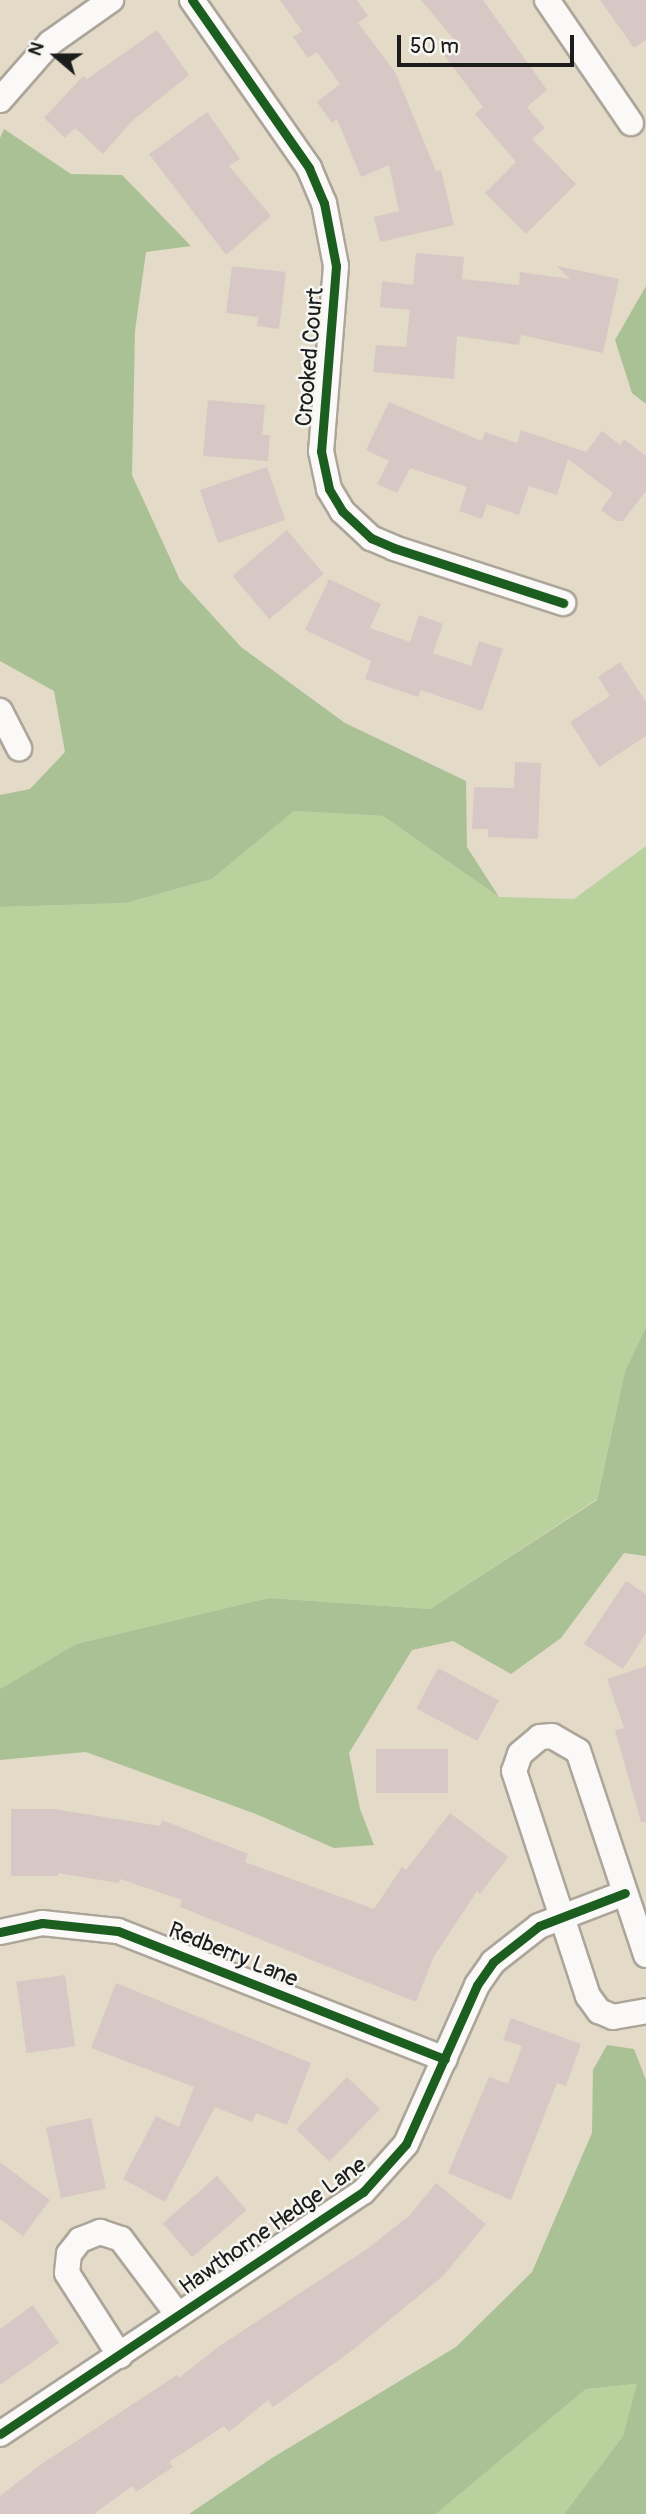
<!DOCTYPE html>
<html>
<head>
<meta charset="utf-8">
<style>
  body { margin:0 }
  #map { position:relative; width:646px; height:2514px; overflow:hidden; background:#e4dac8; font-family:Pangolin,sans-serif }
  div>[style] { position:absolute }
  .green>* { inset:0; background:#b9d19d }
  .forest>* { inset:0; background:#a9c194 }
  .building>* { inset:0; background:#d7c8c5; transform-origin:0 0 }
  .roads { filter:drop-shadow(2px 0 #aca59a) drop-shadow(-2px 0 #aca59a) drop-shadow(0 2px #aca59a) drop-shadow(0 -2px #aca59a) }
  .minor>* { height:24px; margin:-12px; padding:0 12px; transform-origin:12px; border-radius:12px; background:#fbf9f7 }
  .cycleway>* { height:9px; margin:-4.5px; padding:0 4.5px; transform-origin:4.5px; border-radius:4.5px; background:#1b5e20 }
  span { translate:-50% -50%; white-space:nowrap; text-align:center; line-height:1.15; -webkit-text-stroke:5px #f6f6f2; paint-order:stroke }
  .street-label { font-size:23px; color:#1c1c1c }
  .north { position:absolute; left:21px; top:21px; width:70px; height:70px; -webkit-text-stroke:5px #f6f6f2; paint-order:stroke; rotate:290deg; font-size:19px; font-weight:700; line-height:28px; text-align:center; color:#1c1c1c }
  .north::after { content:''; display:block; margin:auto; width:24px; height:32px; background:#1c1c1c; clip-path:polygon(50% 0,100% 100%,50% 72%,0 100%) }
  .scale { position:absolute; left:397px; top:35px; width:177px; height:32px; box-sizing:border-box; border:4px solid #1c1c1c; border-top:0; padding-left:9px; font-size:21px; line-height:24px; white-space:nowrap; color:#1c1c1c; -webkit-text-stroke:5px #f6f6f2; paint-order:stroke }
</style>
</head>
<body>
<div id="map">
  <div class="green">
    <i style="clip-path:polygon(294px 811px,383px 816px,499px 897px,574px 899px,646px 846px,646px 1327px,625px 1371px,597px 1499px,430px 1609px,269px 1598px,76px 1644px,0 1689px,0 907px,126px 903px,212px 879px)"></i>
    <i style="clip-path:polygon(638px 2384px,623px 2436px,564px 2514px,436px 2514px,586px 2389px)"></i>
  </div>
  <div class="forest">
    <i style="clip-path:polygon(4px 129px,71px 174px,122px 175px,191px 246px,146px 252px,135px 331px,132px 475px,180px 580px,241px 647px,345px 723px,466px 781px,467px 847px,499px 897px,383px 816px,294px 811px,212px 879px,126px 903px,0 907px,0 795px,30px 789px,65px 752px,54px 691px,0 661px,0 138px)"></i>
    <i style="clip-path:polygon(646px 286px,646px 404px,632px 393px,615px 340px)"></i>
    <i style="clip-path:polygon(646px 1327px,646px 1556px,624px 1553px,561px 1638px,511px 1674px,453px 1641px,412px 1650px,349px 1753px,360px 1809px,374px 1845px,334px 1848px,256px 1814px,86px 1752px,0 1760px,0 1689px,76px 1644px,269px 1598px,430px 1609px,597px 1500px,625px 1371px)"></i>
    <i style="clip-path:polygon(607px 2045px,634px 2049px,646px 2080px,646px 2514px,564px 2514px,623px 2436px,637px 2384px,586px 2389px,436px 2514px,189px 2514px,272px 2458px,456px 2347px,532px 2272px,592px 2133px,593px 2070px)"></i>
  </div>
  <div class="building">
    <i style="clip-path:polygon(280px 0,357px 0,368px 16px,358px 23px,395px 72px,436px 171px,441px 170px,454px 225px,380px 242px,374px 217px,399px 211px,389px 165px,361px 177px,337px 119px,332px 123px,317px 102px,340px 84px,317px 52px,308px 58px,293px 37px,302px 31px)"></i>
    <i style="clip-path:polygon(421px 0,483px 0,547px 90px,527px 107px,545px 128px,532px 139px,576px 184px,526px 234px,485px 193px,516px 162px,475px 114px,483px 107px,443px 54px,457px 43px)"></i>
    <i style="clip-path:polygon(600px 0,646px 0,646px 40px,634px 48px)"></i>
    <i style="clip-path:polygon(157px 30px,189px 75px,132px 121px,103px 154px,75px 128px,65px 138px,44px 118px,83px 76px,87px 79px)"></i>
    <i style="clip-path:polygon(207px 112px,240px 159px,229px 166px,271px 216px,226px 255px,149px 154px)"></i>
    <i style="clip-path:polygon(416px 253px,464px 257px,462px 279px,519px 285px,520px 272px,570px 279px,557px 266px,619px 279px,603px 353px,521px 335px,519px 345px,457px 336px,454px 379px,373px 372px,376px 345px,406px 347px,410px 310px,380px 307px,382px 281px,413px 285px)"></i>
    <i style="clip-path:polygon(232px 266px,286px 272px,279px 329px,257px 326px,258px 317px,226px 313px)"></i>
    <i style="clip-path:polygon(208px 400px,265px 405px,262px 435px,270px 435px,268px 461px,203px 456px)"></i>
    <i style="clip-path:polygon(389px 402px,482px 441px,485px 432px,517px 443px,521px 430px,586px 452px,602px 431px,620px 445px,624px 439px,646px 456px,646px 491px,623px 521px,616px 521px,601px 510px,613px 493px,568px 459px,557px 495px,529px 486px,519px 515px,487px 504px,482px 519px,459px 511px,467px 487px,410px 468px,397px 493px,377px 484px,389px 461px,366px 450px)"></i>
    <i style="left:267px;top:467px;width:56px;height:71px;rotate:71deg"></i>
    <i style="left:287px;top:530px;width:57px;height:71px;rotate:50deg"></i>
    <i style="clip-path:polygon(329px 579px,381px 604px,370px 628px,410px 642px,419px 615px,443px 624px,433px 653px,471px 666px,479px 641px,503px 649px,482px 711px,421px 690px,418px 697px,365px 679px,371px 661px,305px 630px)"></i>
    <i style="clip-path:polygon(620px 662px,646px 702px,646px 736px,599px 767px,570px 722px,610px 696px,598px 677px)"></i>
    <i style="clip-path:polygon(515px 762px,541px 763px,538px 839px,488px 837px,488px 829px,472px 829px,474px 787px,514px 788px)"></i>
    <i style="clip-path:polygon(626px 1581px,646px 1594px,646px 1633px,623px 1669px,584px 1644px)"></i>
    <i style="clip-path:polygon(646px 1666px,646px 1822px,641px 1822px,615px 1730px,624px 1728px,607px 1679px)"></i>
    <i style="left:438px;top:1668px;width:69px;height:46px;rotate:28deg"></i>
    <i style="left:376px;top:1749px;width:72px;height:44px"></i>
    <i style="clip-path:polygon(11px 1809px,54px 1809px,160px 1826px,162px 1820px,248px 1854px,245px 1862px,374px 1909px,402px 1867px,406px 1870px,450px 1813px,508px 1857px,480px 1894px,477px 1891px,433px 1958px,416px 2002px,180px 1907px,182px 1900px,120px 1879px,119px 1883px,58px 1873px,58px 1876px,11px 1876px)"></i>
    <i style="left:65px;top:1975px;width:72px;height:49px;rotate:82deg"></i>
    <i style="clip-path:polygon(116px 1983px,311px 2063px,287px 2125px,256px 2113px,252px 2122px,215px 2107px,165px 2202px,123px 2179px,156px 2116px,179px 2127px,194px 2087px,91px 2048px)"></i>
    <i style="clip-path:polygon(511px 2018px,581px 2044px,566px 2086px,557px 2083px,511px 2200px,448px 2173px,489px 2077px,508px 2084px,522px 2046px,503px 2040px)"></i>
    <i style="left:347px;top:2077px;width:46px;height:73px;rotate:44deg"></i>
    <i style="left:91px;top:2118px;width:72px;height:46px;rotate:78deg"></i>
    <i style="clip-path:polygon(0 2162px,50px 2200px,23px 2236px,0 2219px)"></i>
    <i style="left:217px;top:2176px;width:45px;height:72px;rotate:49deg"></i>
    <i style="clip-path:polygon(436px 2183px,486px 2224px,443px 2276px,354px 2349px,273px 2407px,268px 2400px,229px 2432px,224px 2426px,169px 2462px,173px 2467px,136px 2492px,132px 2486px,94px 2514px,0 2514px,0 2496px,40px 2465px,177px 2375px,179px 2378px,218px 2347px,367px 2249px,410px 2215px)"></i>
    <i style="clip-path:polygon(33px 2305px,59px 2343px,0 2385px,0 2329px)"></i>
  </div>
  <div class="roads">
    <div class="minor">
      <i style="left:192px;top:0;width:205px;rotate:55.1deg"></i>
      <i style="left:309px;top:168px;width:38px;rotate:67deg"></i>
      <i style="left:324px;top:203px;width:64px;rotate:79.2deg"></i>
      <i style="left:336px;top:266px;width:186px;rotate:94.6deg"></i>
      <i style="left:321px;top:451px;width:39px;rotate:78deg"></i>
      <i style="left:329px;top:489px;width:26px;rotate:59deg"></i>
      <i style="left:342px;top:511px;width:40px;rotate:43deg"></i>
      <i style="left:371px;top:538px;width:25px;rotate:23deg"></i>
      <i style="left:394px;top:548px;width:178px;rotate:18deg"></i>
      <i style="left:547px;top:0;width:149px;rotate:55.7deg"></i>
      <i style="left:0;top:100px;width:76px;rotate:-48.7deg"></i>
      <i style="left:50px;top:43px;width:75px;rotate:-35.2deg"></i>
      <i style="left:0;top:711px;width:42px;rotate:62.8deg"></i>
      <i style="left:0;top:1932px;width:43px;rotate:-12.1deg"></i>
      <i style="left:42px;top:1923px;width:76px;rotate:6deg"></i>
      <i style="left:118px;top:1931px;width:351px;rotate:21.4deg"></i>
      <i style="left:646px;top:1955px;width:215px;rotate:-108.4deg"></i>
      <i style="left:578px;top:1751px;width:30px;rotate:-150deg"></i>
      <i style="left:552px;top:1736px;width:12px;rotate:175deg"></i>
      <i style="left:540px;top:1737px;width:26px;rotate:140deg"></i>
      <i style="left:520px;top:1754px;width:18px;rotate:109deg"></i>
      <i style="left:514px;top:1771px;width:237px;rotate:71.8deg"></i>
      <i style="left:588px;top:1996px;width:19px;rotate:54deg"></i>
      <i style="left:599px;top:2011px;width:15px;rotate:23deg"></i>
      <i style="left:613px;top:2017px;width:34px;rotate:-10deg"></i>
      <i style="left:120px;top:2356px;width:98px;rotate:-122.6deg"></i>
      <i style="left:67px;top:2273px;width:19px;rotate:-84deg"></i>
      <i style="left:69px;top:2254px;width:18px;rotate:-52deg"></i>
      <i style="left:80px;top:2240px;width:22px;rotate:-22deg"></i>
      <i style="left:100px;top:2232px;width:22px;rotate:18deg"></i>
      <i style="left:121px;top:2239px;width:95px;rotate:53.1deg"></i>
      <i style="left:0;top:2434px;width:436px;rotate:-33.7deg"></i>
      <i style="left:363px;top:2192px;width:64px;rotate:-48.1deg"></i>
      <i style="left:406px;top:2144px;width:174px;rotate:-65.9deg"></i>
      <i style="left:477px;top:1985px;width:28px;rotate:-55deg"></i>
      <i style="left:493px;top:1962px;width:58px;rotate:-38deg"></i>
      <i style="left:539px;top:1926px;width:92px;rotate:-21deg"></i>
    </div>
  </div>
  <div class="cycleway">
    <i style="left:192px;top:0;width:205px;rotate:55.1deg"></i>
    <i style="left:309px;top:168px;width:38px;rotate:67deg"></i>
    <i style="left:324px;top:203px;width:64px;rotate:79.2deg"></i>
    <i style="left:336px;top:266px;width:186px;rotate:94.6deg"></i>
    <i style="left:321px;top:451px;width:39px;rotate:78deg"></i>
    <i style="left:329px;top:489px;width:26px;rotate:59deg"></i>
    <i style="left:342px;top:511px;width:40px;rotate:43deg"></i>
    <i style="left:371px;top:538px;width:25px;rotate:23deg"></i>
    <i style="left:394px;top:548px;width:178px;rotate:18deg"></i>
    <i style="left:0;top:1932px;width:43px;rotate:-12.1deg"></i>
    <i style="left:42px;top:1923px;width:76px;rotate:6deg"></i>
    <i style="left:118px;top:1931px;width:351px;rotate:21.4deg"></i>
    <i style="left:0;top:2434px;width:436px;rotate:-33.7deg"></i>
    <i style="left:363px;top:2192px;width:64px;rotate:-48.1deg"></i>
    <i style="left:406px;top:2144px;width:174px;rotate:-65.9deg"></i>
    <i style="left:477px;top:1985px;width:28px;rotate:-55deg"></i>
    <i style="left:493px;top:1962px;width:58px;rotate:-38deg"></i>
    <i style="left:539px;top:1926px;width:92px;rotate:-21deg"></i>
  </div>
  <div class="street-label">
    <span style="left:310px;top:357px;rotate:-85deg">Crooked Court</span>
    <span style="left:233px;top:1955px;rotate:22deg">Redberry Lane</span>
    <span style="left:273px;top:2226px;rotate:-35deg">Hawthorne Hedge Lane</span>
  </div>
  <div class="north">N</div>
  <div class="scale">50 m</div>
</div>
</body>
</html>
